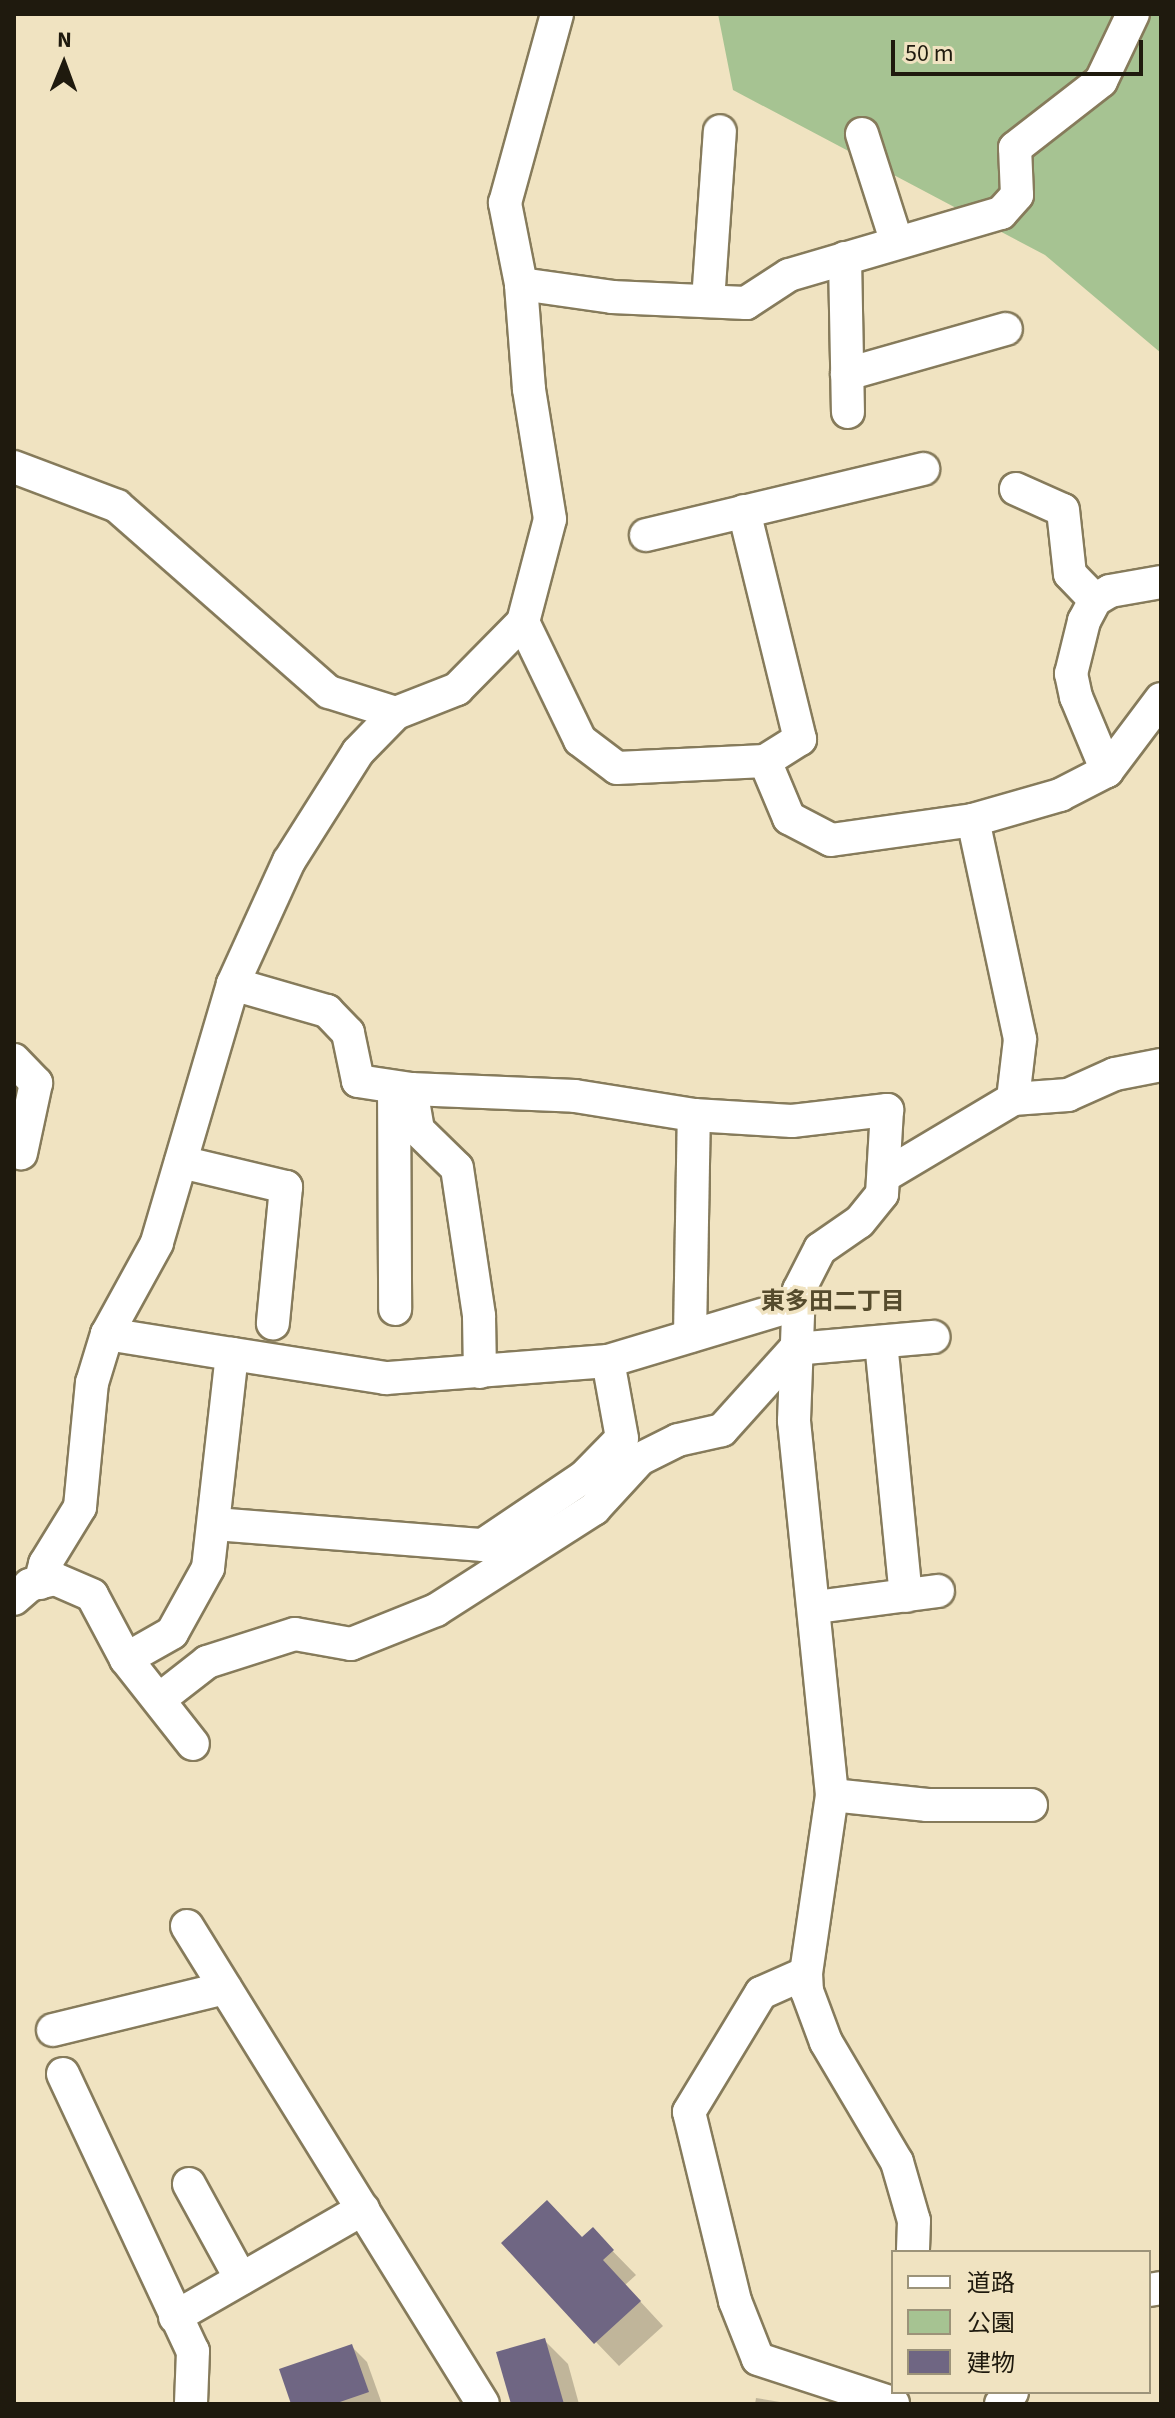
<!DOCTYPE html>
<html>
<head>
<meta charset="utf-8">
<style>
  body { margin:0 }
  #map { position:relative; width:1175px; height:2418px; overflow:hidden; background:#f0e3c1; font-family:"Source Sans 3","Noto Sans JP",sans-serif }
  div>[style] { position:absolute }
  .green>* { inset:0; background:#a6c392 }
  .shadow>* { inset:0; background:#0003 }
  .building>* { inset:0; background:#6f6683 }
  .roads { filter:drop-shadow(2px 0 #867b5b) drop-shadow(-2px 0 #867b5b) drop-shadow(0 2px #867b5b) drop-shadow(0 -2px #867b5b) }
  .street>* { height:32px; margin:-16px; padding:0 16px; transform-origin:16px; border-radius:16px; background:#fff }
  span { translate:-50% -50%; white-space:nowrap; text-align:center; line-height:1.15; -webkit-text-stroke:7px #f0e3c1; paint-order:stroke }
  .neighbourhood-label { font-size:24px; color:#554b2d; font-weight:700 }
  .frame { position:absolute; inset:0; border:16px solid #1f1a0e; pointer-events:none }
  .legend { position:absolute; left:891px; top:2250px; width:260px; height:144px; box-sizing:border-box; background:#f0e3c1; border:2px solid #9c9379; margin:0; padding:10px 14px; list-style:none; font-size:24px; color:#1f1a0e }
  .legend li { display:flex; align-items:center; gap:16px; height:40px }
  .legend b { width:40px; border:2px solid #9c9379 }
  .north { position:absolute; left:24px; top:24px; width:80px; height:80px; -webkit-text-stroke:6px #f0e3c1; paint-order:stroke; rotate:1deg; font-size:22px; font-weight:700; line-height:32px; text-align:center; color:#1f1a0e }
  .north::after { content:''; display:block; margin:auto; width:28px; height:36px; background:#1f1a0e; clip-path:polygon(50% 0,100% 100%,50% 72%,0 100%) }
  .scale { position:absolute; left:891px; top:40px; width:252px; height:36px; box-sizing:border-box; border:4px solid #1f1a0e; border-top:0; padding-left:10px; font-size:24px; line-height:28px; white-space:nowrap; color:#1f1a0e; -webkit-text-stroke:6px #f0e3c1; paint-order:stroke }
</style>
</head>
<body>
<div id="map">
  <div class="green">
    <i style="clip-path:polygon(718px 14px,1161px 14px,1161px 353px,1045px 255px,733px 90px)"></i>
  </div>
  <div class="shadow">
    <i style="clip-path:polygon(592px 2230px,636px 2275px,625px 2285px,663px 2326px,619px 2366px,596px 2342px,583px 2239px)"></i>
    <i style="clip-path:polygon(544px 2340px,568px 2364px,579px 2404px,513px 2404px)"></i>
    <i style="clip-path:polygon(351px 2346px,367px 2362px,382px 2404px,293px 2404px)"></i>
    <i style="clip-path:polygon(756px 2398px,792px 2404px,755px 2404px)"></i>
  </div>
  <div class="building">
    <i style="clip-path:polygon(547px 2200px,582px 2237px,593px 2227px,614px 2250px,603px 2260px,641px 2301px,594px 2344px,501px 2243px)"></i>
    <i style="clip-path:polygon(545px 2338px,564px 2404px,511px 2404px,496px 2352px)"></i>
    <i style="clip-path:polygon(352px 2344px,369px 2392px,334px 2404px,291px 2404px,279px 2369px)"></i>
  </div>
  <div class="roads">
    <div class="street">
      <i style="left:862px;top:134px;width:114px;rotate:72.2deg"></i>
      <i style="left:845px;top:258px;width:154px;rotate:88.9deg"></i>
      <i style="left:521px;top:284px;width:92px;rotate:8.1deg"></i>
      <i style="left:612px;top:297px;width:134px;rotate:2.6deg"></i>
      <i style="left:746px;top:303px;width:51px;rotate:-33.1deg"></i>
      <i style="left:789px;top:275px;width:221px;rotate:-16.3deg"></i>
      <i style="left:1001px;top:213px;width:24px;rotate:-48deg"></i>
      <i style="left:1017px;top:195px;width:47px;rotate:-92.4deg"></i>
      <i style="left:1015px;top:148px;width:109px;rotate:-37.9deg"></i>
      <i style="left:1101px;top:81px;width:74px;rotate:-64.5deg"></i>
      <i style="left:708px;top:301px;width:170px;rotate:-86deg"></i>
      <i style="left:847px;top:374px;width:165px;rotate:-15.8deg"></i>
      <i style="left:14px;top:467px;width:110px;rotate:20.7deg"></i>
      <i style="left:117px;top:506px;width:282px;rotate:41.3deg"></i>
      <i style="left:329px;top:692px;width:70px;rotate:17.4deg"></i>
      <i style="left:396px;top:713px;width:54px;rotate:134.3deg"></i>
      <i style="left:358px;top:752px;width:129px;rotate:122.3deg"></i>
      <i style="left:289px;top:861px;width:135px;rotate:114.5deg"></i>
      <i style="left:233px;top:984px;width:270px;rotate:106.4deg"></i>
      <i style="left:157px;top:1243px;width:104px;rotate:118.8deg"></i>
      <i style="left:107px;top:1334px;width:127px;rotate:9.1deg"></i>
      <i style="left:232px;top:1354px;width:215px;rotate:96.4deg"></i>
      <i style="left:208px;top:1568px;width:74px;rotate:119deg"></i>
      <i style="left:172px;top:1633px;width:53px;rotate:150.5deg"></i>
      <i style="left:126px;top:1659px;width:72px;rotate:-118deg"></i>
      <i style="left:92px;top:1595px;width:40px;rotate:-156.6deg"></i>
      <i style="left:55px;top:1579px;width:26px;rotate:167deg"></i>
      <i style="left:30px;top:1585px;width:21px;rotate:139deg"></i>
      <i style="left:1016px;top:489px;width:51px;rotate:24.1deg"></i>
      <i style="left:1063px;top:510px;width:64px;rotate:83.8deg"></i>
      <i style="left:1070px;top:574px;width:36px;rotate:46deg"></i>
      <i style="left:744px;top:511px;width:235px;rotate:76.2deg"></i>
      <i style="left:800px;top:739px;width:41px;rotate:147.8deg"></i>
      <i style="left:646px;top:535px;width:285px;rotate:-13.4deg"></i>
      <i style="left:523px;top:622px;width:106px;rotate:-75.3deg"></i>
      <i style="left:550px;top:519px;width:132px;rotate:-99.2deg"></i>
      <i style="left:529px;top:389px;width:105px;rotate:-94.4deg"></i>
      <i style="left:521px;top:284px;width:83px;rotate:-101.2deg"></i>
      <i style="left:505px;top:203px;width:196px;rotate:-74.6deg"></i>
      <i style="left:396px;top:713px;width:66px;rotate:-21.5deg"></i>
      <i style="left:457px;top:689px;width:94px;rotate:-45.4deg"></i>
      <i style="left:523px;top:622px;width:131px;rotate:64.2deg"></i>
      <i style="left:580px;top:740px;width:46px;rotate:37.1deg"></i>
      <i style="left:617px;top:768px;width:148px;rotate:-2.7deg"></i>
      <i style="left:765px;top:761px;width:62px;rotate:67.2deg"></i>
      <i style="left:789px;top:818px;width:47px;rotate:27.6deg"></i>
      <i style="left:831px;top:840px;width:143px;rotate:-8deg"></i>
      <i style="left:973px;top:820px;width:91px;rotate:-16deg"></i>
      <i style="left:1060px;top:795px;width:53px;rotate:-27.1deg"></i>
      <i style="left:1107px;top:771px;width:90px;rotate:-53.1deg"></i>
      <i style="left:1107px;top:771px;width:80px;rotate:-112.7deg"></i>
      <i style="left:1076px;top:697px;width:24px;rotate:-102deg"></i>
      <i style="left:1071px;top:674px;width:55px;rotate:-76.2deg"></i>
      <i style="left:1084px;top:621px;width:24px;rotate:-62deg"></i>
      <i style="left:1095px;top:600px;width:17px;rotate:-31deg"></i>
      <i style="left:1110px;top:591px;width:52px;rotate:-10deg"></i>
      <i style="left:233px;top:984px;width:98px;rotate:16deg"></i>
      <i style="left:327px;top:1011px;width:30px;rotate:46deg"></i>
      <i style="left:348px;top:1033px;width:49px;rotate:78.2deg"></i>
      <i style="left:358px;top:1081px;width:54px;rotate:8.6deg"></i>
      <i style="left:411px;top:1089px;width:164px;rotate:2.4deg"></i>
      <i style="left:575px;top:1096px;width:121px;rotate:9.1deg"></i>
      <i style="left:694px;top:1115px;width:98px;rotate:3.5deg"></i>
      <i style="left:792px;top:1121px;width:96px;rotate:-6.6deg"></i>
      <i style="left:887px;top:1110px;width:84px;rotate:93.4deg"></i>
      <i style="left:882px;top:1194px;width:36px;rotate:129deg"></i>
      <i style="left:859px;top:1222px;width:47px;rotate:145.3deg"></i>
      <i style="left:820px;top:1249px;width:46px;rotate:117.1deg"></i>
      <i style="left:799px;top:1290px;width:131px;rotate:92.2deg"></i>
      <i style="left:794px;top:1421px;width:376px;rotate:84.2deg"></i>
      <i style="left:832px;top:1795px;width:180px;rotate:98.3deg"></i>
      <i style="left:806px;top:1973px;width:18px;rotate:87deg"></i>
      <i style="left:807px;top:1991px;width:54px;rotate:69.6deg"></i>
      <i style="left:826px;top:2042px;width:139px;rotate:59.4deg"></i>
      <i style="left:897px;top:2162px;width:61px;rotate:73.9deg"></i>
      <i style="left:914px;top:2221px;width:31px;rotate:92deg"></i>
      <i style="left:14px;top:1060px;width:32px;rotate:46deg"></i>
      <i style="left:36px;top:1083px;width:72px;rotate:102.1deg"></i>
      <i style="left:394px;top:1087px;width:222px;rotate:89.7deg"></i>
      <i style="left:411px;top:1089px;width:42px;rotate:80.3deg"></i>
      <i style="left:418px;top:1130px;width:54px;rotate:44.3deg"></i>
      <i style="left:457px;top:1168px;width:150px;rotate:81.5deg"></i>
      <i style="left:479px;top:1316px;width:56px;rotate:89deg"></i>
      <i style="left:1013px;top:1099px;width:55px;rotate:-4.2deg"></i>
      <i style="left:1068px;top:1095px;width:51px;rotate:-24.1deg"></i>
      <i style="left:1115px;top:1074px;width:47px;rotate:-11.1deg"></i>
      <i style="left:181px;top:1162px;width:108px;rotate:13.4deg"></i>
      <i style="left:286px;top:1187px;width:137px;rotate:95.5deg"></i>
      <i style="left:884px;top:1176px;width:150px;rotate:-30.8deg"></i>
      <i style="left:1013px;top:1099px;width:60px;rotate:-83.3deg"></i>
      <i style="left:1020px;top:1039px;width:224px;rotate:-102.1deg"></i>
      <i style="left:690px;top:1336px;width:221px;rotate:-89deg"></i>
      <i style="left:881px;top:1342px;width:255px;rotate:84.4deg"></i>
      <i style="left:608px;top:1361px;width:198px;rotate:-16.7deg"></i>
      <i style="left:215px;top:1524px;width:269px;rotate:4.5deg"></i>
      <i style="left:483px;top:1545px;width:122px;rotate:-34deg"></i>
      <i style="left:584px;top:1477px;width:54px;rotate:-45.7deg"></i>
      <i style="left:622px;top:1438px;width:78px;rotate:-100.3deg"></i>
      <i style="left:608px;top:1361px;width:223px;rotate:175.6deg"></i>
      <i style="left:386px;top:1378px;width:156px;rotate:-171.1deg"></i>
      <i style="left:40px;top:1583px;width:20px;rotate:-75deg"></i>
      <i style="left:45px;top:1564px;width:67px;rotate:-58.4deg"></i>
      <i style="left:80px;top:1507px;width:125px;rotate:-84.5deg"></i>
      <i style="left:92px;top:1383px;width:51px;rotate:-73deg"></i>
      <i style="left:816px;top:1607px;width:123px;rotate:-7.5deg"></i>
      <i style="left:126px;top:1659px;width:108px;rotate:51.8deg"></i>
      <i style="left:161px;top:1698px;width:58px;rotate:-38deg"></i>
      <i style="left:207px;top:1662px;width:92px;rotate:-17.7deg"></i>
      <i style="left:295px;top:1634px;width:57px;rotate:10.1deg"></i>
      <i style="left:351px;top:1644px;width:92px;rotate:-21.8deg"></i>
      <i style="left:436px;top:1610px;width:188px;rotate:-32.6deg"></i>
      <i style="left:594px;top:1509px;width:68px;rotate:-47.4deg"></i>
      <i style="left:640px;top:1459px;width:42px;rotate:-26.6deg"></i>
      <i style="left:678px;top:1440px;width:45px;rotate:-12.8deg"></i>
      <i style="left:722px;top:1430px;width:109px;rotate:-48deg"></i>
      <i style="left:795px;top:1349px;width:139px;rotate:-5deg"></i>
      <i style="left:832px;top:1795px;width:96px;rotate:6deg"></i>
      <i style="left:927px;top:1805px;width:104px"></i>
      <i style="left:187px;top:1926px;width:562px;rotate:58.23deg"></i>
      <i style="left:806px;top:1973px;width:49px;rotate:156deg"></i>
      <i style="left:761px;top:1993px;width:139px;rotate:121.2deg"></i>
      <i style="left:689px;top:2112px;width:195px;rotate:76.3deg"></i>
      <i style="left:735px;top:2301px;width:62px;rotate:68.4deg"></i>
      <i style="left:758px;top:2359px;width:142px;rotate:18.1deg"></i>
      <i style="left:53px;top:2030px;width:177px;rotate:-13.7deg"></i>
      <i style="left:63px;top:2074px;width:306px;rotate:64.9deg"></i>
      <i style="left:193px;top:2351px;width:53px;rotate:92.2deg"></i>
      <i style="left:189px;top:2184px;width:108px;rotate:61.3deg"></i>
      <i style="left:1149px;top:2290px;width:12px;rotate:-9deg"></i>
      <i style="left:175px;top:2317px;width:217px;rotate:-29.9deg"></i>
      <i style="left:1001px;top:2404px;width:16px;rotate:-47deg"></i>
    </div>
  </div>
  <div class="neighbourhood-label">
    <span style="left:833px;top:1302px">東多田二丁目</span>
  </div>
  <div class="frame"></div>
  <ul class="legend">
  <li><b style="height:10px;background:#fff"></b>道路</li>
  <li><b style="height:22px;background:#a6c392"></b>公園</li>
  <li><b style="height:22px;background:#6f6683"></b>建物</li>
  </ul>
  <div class="north">N</div>
  <div class="scale">50 m</div>
</div>
</body>
</html>
